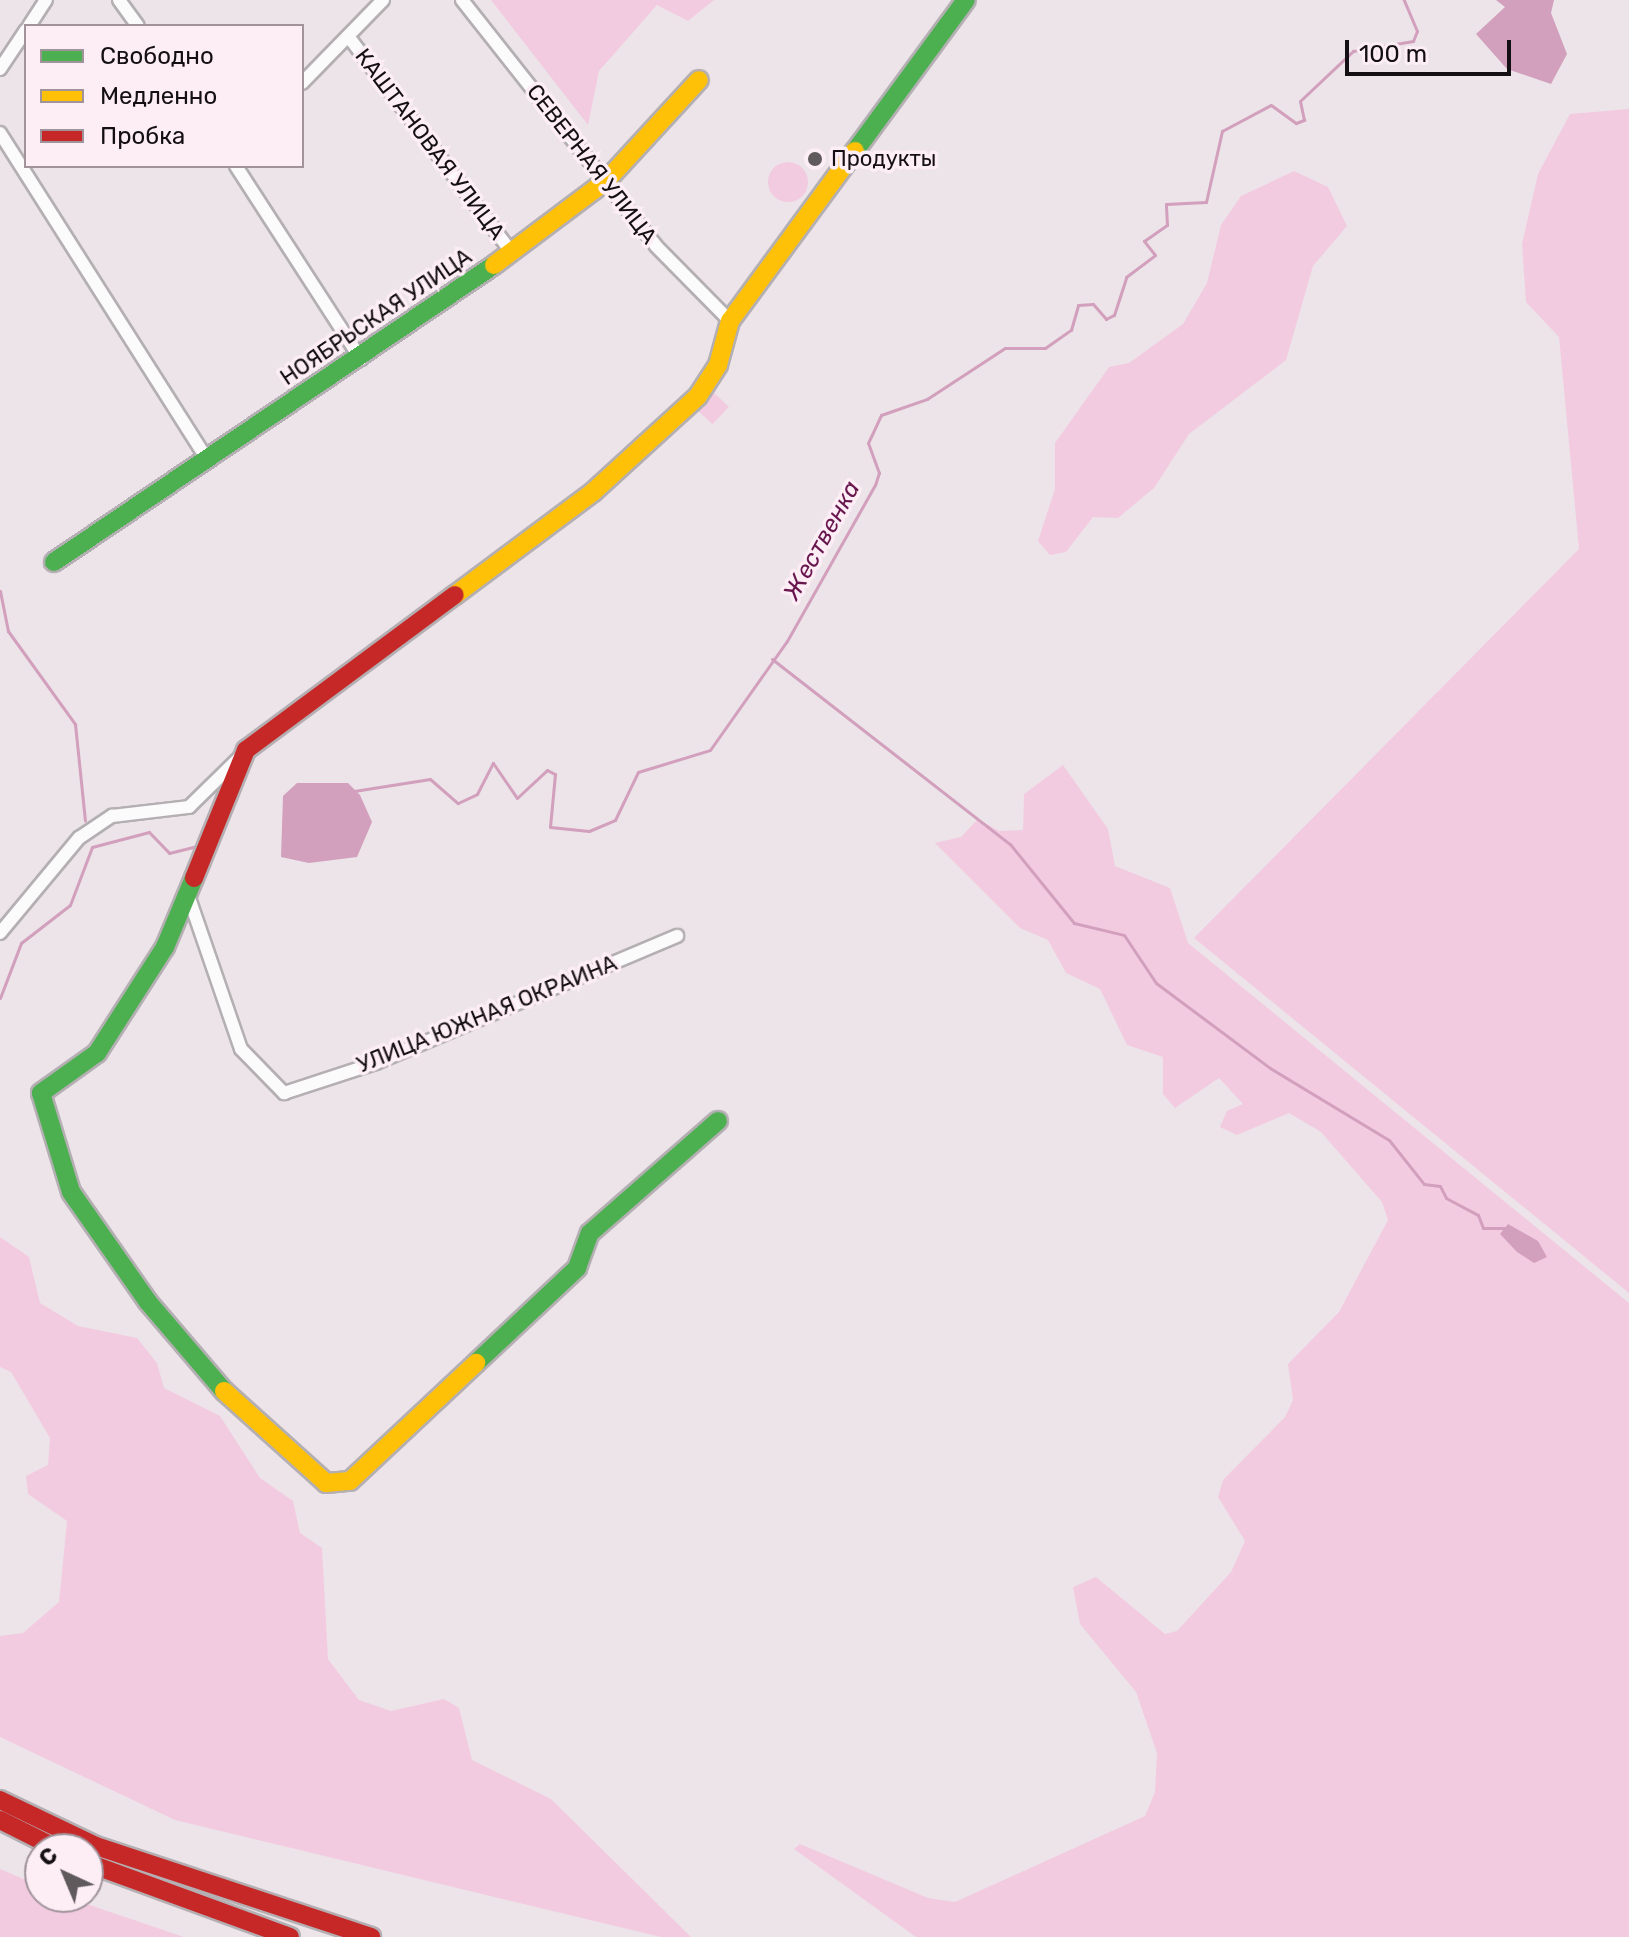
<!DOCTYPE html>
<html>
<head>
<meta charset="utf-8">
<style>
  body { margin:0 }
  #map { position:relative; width:1629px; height:1937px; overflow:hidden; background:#ece4e8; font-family:Rubik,sans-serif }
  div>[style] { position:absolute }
  .green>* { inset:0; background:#f3cbe1; transform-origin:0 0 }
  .round { border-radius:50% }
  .water>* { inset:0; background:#d29fbd }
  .stream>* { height:3px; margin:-1.5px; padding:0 1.5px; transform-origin:1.5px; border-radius:1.5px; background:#d29fbd }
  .roads { filter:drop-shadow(2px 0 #b4afb2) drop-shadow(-2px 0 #b4afb2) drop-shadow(0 2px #b4afb2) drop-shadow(0 -2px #b4afb2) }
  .street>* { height:12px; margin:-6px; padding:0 6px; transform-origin:6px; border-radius:6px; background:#fcfbfc }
  .fast>* { height:18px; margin:-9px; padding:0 9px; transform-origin:9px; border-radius:9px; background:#4caf50 }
  .slow>* { height:18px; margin:-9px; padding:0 9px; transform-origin:9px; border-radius:9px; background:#ffc107 }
  .jam>* { height:18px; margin:-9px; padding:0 9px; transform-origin:9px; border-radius:9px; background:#c62828 }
  .dots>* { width:22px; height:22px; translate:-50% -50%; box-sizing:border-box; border:4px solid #fdedf5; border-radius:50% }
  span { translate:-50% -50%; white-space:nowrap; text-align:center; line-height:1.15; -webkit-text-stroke:7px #fdedf5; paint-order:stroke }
  .street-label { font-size:22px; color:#140f12 }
  .poi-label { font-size:22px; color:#140f12 }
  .left { translate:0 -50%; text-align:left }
  .water-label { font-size:24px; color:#68164e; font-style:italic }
  .legend { position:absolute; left:24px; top:24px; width:280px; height:144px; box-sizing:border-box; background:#fdedf5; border:2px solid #a0949a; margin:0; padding:10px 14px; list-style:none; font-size:24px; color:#140f12 }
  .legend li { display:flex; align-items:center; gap:16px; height:40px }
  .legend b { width:40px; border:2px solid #a0949a }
  .north { position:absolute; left:24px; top:1833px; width:80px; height:80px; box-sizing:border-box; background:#fdedf5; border:2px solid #a0949a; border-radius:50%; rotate:316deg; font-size:22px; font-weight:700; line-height:32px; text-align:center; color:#140f12 }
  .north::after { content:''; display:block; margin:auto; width:28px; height:36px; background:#605a5d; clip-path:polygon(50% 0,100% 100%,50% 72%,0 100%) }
  .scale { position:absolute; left:1345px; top:40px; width:166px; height:36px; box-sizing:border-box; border:4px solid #140f12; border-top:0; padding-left:10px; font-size:24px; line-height:28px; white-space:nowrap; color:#140f12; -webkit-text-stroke:6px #fdedf5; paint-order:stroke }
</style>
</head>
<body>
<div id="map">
  <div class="green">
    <i style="clip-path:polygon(491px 0,714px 0,688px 21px,657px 5px,599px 71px,588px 125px)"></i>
    <i style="clip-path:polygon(1629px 109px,1629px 1293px,1194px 938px,1579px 549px,1559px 337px,1526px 302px,1522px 244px,1538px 174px,1570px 114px)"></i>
    <i class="round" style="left:768px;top:162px;width:40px;height:40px"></i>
    <i style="clip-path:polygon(1294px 171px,1328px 187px,1347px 226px,1313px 266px,1286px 360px,1189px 434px,1154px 488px,1118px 518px,1093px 517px,1066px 552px,1050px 555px,1038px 541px,1055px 489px,1055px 443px,1109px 367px,1129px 363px,1183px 324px,1207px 283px,1221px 225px,1241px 196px)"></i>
    <i style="left:712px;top:391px;width:23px;height:24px;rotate:43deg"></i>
    <i style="clip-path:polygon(1063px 765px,1108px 829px,1115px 866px,1170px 888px,1188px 943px,1629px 1303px,1629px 1937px,916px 1937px,794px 1849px,800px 1844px,928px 1898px,955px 1902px,1145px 1816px,1155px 1792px,1157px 1753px,1136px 1692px,1080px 1624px,1073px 1587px,1096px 1577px,1165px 1634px,1177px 1631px,1231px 1572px,1245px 1541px,1218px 1497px,1223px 1480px,1285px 1417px,1293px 1400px,1288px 1364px,1339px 1312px,1388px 1220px,1382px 1202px,1321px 1132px,1289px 1113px,1237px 1135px,1220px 1127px,1227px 1111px,1243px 1104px,1219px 1078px,1175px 1108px,1163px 1094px,1163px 1057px,1127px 1045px,1100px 989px,1066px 973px,1048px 940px,1020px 928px,935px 843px,961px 837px,978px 819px,999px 831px,1023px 830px,1024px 794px)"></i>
    <i style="clip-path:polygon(0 1237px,29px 1257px,40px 1303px,78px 1326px,137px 1338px,157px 1363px,164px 1388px,220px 1416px,260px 1478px,293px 1501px,300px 1533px,322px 1548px,328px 1659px,359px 1700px,391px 1711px,444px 1699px,459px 1708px,472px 1760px,551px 1799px,691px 1937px,661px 1937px,175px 1820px,0 1737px,0 1636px,23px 1633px,59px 1602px,67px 1521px,28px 1494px,26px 1476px,48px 1465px,50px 1438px,11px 1372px,0 1367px)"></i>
    <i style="clip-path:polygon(0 1869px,40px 1886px,40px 1897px,66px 1897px,184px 1937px,0 1937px)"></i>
  </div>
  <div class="water">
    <i style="clip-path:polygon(1496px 0,1554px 0,1551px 13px,1567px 54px,1551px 84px,1507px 69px,1476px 34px,1505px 7px)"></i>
    <i style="clip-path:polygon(297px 783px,348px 783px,360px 795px,372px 822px,357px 857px,309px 863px,281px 857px,283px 796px)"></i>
    <i style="clip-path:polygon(1508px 1224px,1538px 1241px,1547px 1257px,1534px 1263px,1517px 1252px,1500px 1234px)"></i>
  </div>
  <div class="stream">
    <i style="left:0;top:591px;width:41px;rotate:78.7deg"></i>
    <i style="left:8px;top:631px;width:115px;rotate:54.2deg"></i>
    <i style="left:75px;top:724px;width:97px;rotate:84.1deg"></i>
    <i style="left:772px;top:659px;width:301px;rotate:37.9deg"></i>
    <i style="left:1010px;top:844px;width:102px;rotate:51deg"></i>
    <i style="left:1074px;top:923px;width:51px;rotate:13.5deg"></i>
    <i style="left:1124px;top:935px;width:58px;rotate:56.3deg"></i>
    <i style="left:1156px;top:983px;width:142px;rotate:36.7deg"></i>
    <i style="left:1270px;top:1068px;width:139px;rotate:31.2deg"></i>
    <i style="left:1389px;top:1140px;width:56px;rotate:51.5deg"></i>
    <i style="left:1424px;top:1184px;width:16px;rotate:7deg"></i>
    <i style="left:1440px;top:1186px;width:13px;rotate:63deg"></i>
    <i style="left:1446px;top:1198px;width:36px;rotate:28deg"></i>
    <i style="left:1478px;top:1215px;width:14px;rotate:69deg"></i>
    <i style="left:1483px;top:1228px;width:21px"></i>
    <i style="left:354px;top:791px;width:77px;rotate:-9deg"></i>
    <i style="left:430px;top:779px;width:37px;rotate:41deg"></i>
    <i style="left:458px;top:803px;width:21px;rotate:-25deg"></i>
    <i style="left:477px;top:794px;width:35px;rotate:-63deg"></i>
    <i style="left:493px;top:763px;width:42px;rotate:55.6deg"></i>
    <i style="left:517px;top:798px;width:41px;rotate:-43deg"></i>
    <i style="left:547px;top:770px;width:9px;rotate:27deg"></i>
    <i style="left:555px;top:774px;width:53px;rotate:95.4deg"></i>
    <i style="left:550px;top:827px;width:39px;rotate:6deg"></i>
    <i style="left:589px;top:831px;width:28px;rotate:-23deg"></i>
    <i style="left:615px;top:820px;width:53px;rotate:-64.4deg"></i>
    <i style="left:638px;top:772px;width:75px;rotate:-17deg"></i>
    <i style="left:710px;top:750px;width:133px;rotate:-54.8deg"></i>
    <i style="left:787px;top:641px;width:179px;rotate:-60.6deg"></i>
    <i style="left:875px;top:485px;width:13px;rotate:-72deg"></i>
    <i style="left:879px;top:473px;width:32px;rotate:-110deg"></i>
    <i style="left:868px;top:443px;width:31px;rotate:-65deg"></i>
    <i style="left:881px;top:415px;width:49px;rotate:-19.2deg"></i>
    <i style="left:927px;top:399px;width:93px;rotate:-33.2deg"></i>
    <i style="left:1005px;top:348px;width:40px"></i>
    <i style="left:1045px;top:348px;width:32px;rotate:-35deg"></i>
    <i style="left:1071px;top:330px;width:26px;rotate:-74deg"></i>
    <i style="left:1078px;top:305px;width:15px;rotate:-4deg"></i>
    <i style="left:1093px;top:304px;width:20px;rotate:49deg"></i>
    <i style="left:1106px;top:319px;width:9px;rotate:-27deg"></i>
    <i style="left:1114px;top:315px;width:40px;rotate:-72deg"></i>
    <i style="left:1126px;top:277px;width:36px;rotate:-37deg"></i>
    <i style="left:1155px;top:255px;width:18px;rotate:-128deg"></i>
    <i style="left:1144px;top:241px;width:28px;rotate:-35deg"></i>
    <i style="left:1167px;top:225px;width:21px;rotate:-93deg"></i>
    <i style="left:1166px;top:204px;width:40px;rotate:-2.9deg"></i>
    <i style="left:1206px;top:202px;width:73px;rotate:-77.3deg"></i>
    <i style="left:1222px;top:131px;width:55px;rotate:-28deg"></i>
    <i style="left:1271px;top:105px;width:31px;rotate:36deg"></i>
    <i style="left:1296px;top:123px;width:9px;rotate:-21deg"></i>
    <i style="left:1304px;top:120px;width:19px;rotate:-102deg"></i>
    <i style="left:1300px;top:101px;width:73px;rotate:-43.3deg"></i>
    <i style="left:1353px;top:51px;width:61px;rotate:-9.5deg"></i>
    <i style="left:1413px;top:41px;width:11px;rotate:-68deg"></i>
    <i style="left:1417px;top:31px;width:34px;rotate:-113deg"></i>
    <i style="left:0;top:998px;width:59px;rotate:-69.1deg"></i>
    <i style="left:21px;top:943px;width:62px;rotate:-37.8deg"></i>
    <i style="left:70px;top:905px;width:62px;rotate:-69.2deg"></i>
    <i style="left:92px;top:847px;width:59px;rotate:-14.7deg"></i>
    <i style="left:149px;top:832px;width:29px;rotate:46deg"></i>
    <i style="left:169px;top:853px;width:29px;rotate:-14deg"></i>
  </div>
  <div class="roads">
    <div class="street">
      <i style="left:119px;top:0;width:32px;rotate:54deg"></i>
      <i style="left:462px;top:0;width:313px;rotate:51.7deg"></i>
      <i style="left:656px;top:246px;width:105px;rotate:45.4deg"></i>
      <i style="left:29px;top:26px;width:31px;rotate:-57deg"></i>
      <i style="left:348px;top:36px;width:272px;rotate:52.9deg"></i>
      <i style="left:0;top:69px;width:47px;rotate:-56.3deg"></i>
      <i style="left:302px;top:83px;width:116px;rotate:-45.7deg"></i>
      <i style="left:0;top:133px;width:386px;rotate:57.6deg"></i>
      <i style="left:236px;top:166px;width:230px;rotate:57.1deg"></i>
      <i style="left:188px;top:895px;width:163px;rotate:71deg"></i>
      <i style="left:241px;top:1049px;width:62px;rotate:45.7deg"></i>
      <i style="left:284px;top:1093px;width:97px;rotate:-18.1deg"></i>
      <i style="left:376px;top:1063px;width:327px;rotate:-22.9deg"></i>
      <i style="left:0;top:933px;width:124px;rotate:-50.3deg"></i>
      <i style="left:79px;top:838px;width:40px;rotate:-34deg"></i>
      <i style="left:112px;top:816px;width:78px;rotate:-6.7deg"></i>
      <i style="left:189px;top:807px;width:70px;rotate:-44.4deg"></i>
    </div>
    <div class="fast">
      <i style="left:855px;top:151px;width:187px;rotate:-53.7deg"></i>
      <i style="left:54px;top:562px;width:531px;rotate:-34.02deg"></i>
      <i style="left:194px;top:878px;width:75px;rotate:112.8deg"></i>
      <i style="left:165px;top:947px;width:126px;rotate:122.7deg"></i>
      <i style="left:97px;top:1053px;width:69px;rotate:144.5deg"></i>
      <i style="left:41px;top:1093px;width:103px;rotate:73.1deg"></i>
      <i style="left:71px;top:1192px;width:134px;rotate:55deg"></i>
      <i style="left:148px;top:1302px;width:117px;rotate:49.5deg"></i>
      <i style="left:476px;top:1363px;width:139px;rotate:-43.2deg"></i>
      <i style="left:577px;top:1268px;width:37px;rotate:-70deg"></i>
      <i style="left:590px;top:1233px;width:170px;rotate:-41.2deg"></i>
    </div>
    <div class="slow">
      <i style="left:494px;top:265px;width:140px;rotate:-36.9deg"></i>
      <i style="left:606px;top:181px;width:137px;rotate:-47.4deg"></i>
      <i style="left:455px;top:595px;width:172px;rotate:-36.7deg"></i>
      <i style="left:593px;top:492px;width:142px;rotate:-42.4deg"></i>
      <i style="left:698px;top:396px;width:37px;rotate:-57deg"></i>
      <i style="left:718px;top:365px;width:46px;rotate:-74.7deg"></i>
      <i style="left:730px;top:321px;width:211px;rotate:-53.7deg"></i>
      <i style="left:224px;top:1391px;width:137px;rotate:42deg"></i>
      <i style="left:326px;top:1483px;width:24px;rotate:-5deg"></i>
      <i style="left:350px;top:1481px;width:173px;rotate:-43.1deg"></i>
    </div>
    <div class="jam">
      <i style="left:194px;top:878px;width:138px;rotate:-67.9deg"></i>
      <i style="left:246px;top:750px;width:260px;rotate:-36.6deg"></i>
      <i style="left:0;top:1800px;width:106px;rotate:25.6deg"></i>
      <i style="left:96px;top:1846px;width:290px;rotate:18.3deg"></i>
      <i style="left:0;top:1820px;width:65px;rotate:26.6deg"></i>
      <i style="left:88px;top:1863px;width:215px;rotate:20.1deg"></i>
    </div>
  </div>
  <div class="dots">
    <i style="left:815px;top:159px;background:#605a5d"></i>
  </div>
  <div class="street-label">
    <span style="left:430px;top:144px;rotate:53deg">КАШТАНОВАЯ УЛИЦА</span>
    <span style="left:592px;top:164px;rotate:52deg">СЕВЕРНАЯ УЛИЦА</span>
    <span style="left:376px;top:317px;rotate:-34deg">НОЯБРЬСКАЯ УЛИЦА</span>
    <span style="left:487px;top:1014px;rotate:-22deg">УЛИЦА ЮЖНАЯ ОКРАИНА</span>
  </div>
  <div class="poi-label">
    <span class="left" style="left:831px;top:159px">Продукты</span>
  </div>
  <div class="water-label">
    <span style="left:822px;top:541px;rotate:-61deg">Жественка</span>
  </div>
  <ul class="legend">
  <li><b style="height:10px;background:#4caf50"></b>Свободно</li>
  <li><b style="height:10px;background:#ffc107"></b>Медленно</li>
  <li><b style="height:10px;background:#c62828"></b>Пробка</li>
  </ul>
  <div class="north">С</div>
  <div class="scale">100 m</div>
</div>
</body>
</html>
